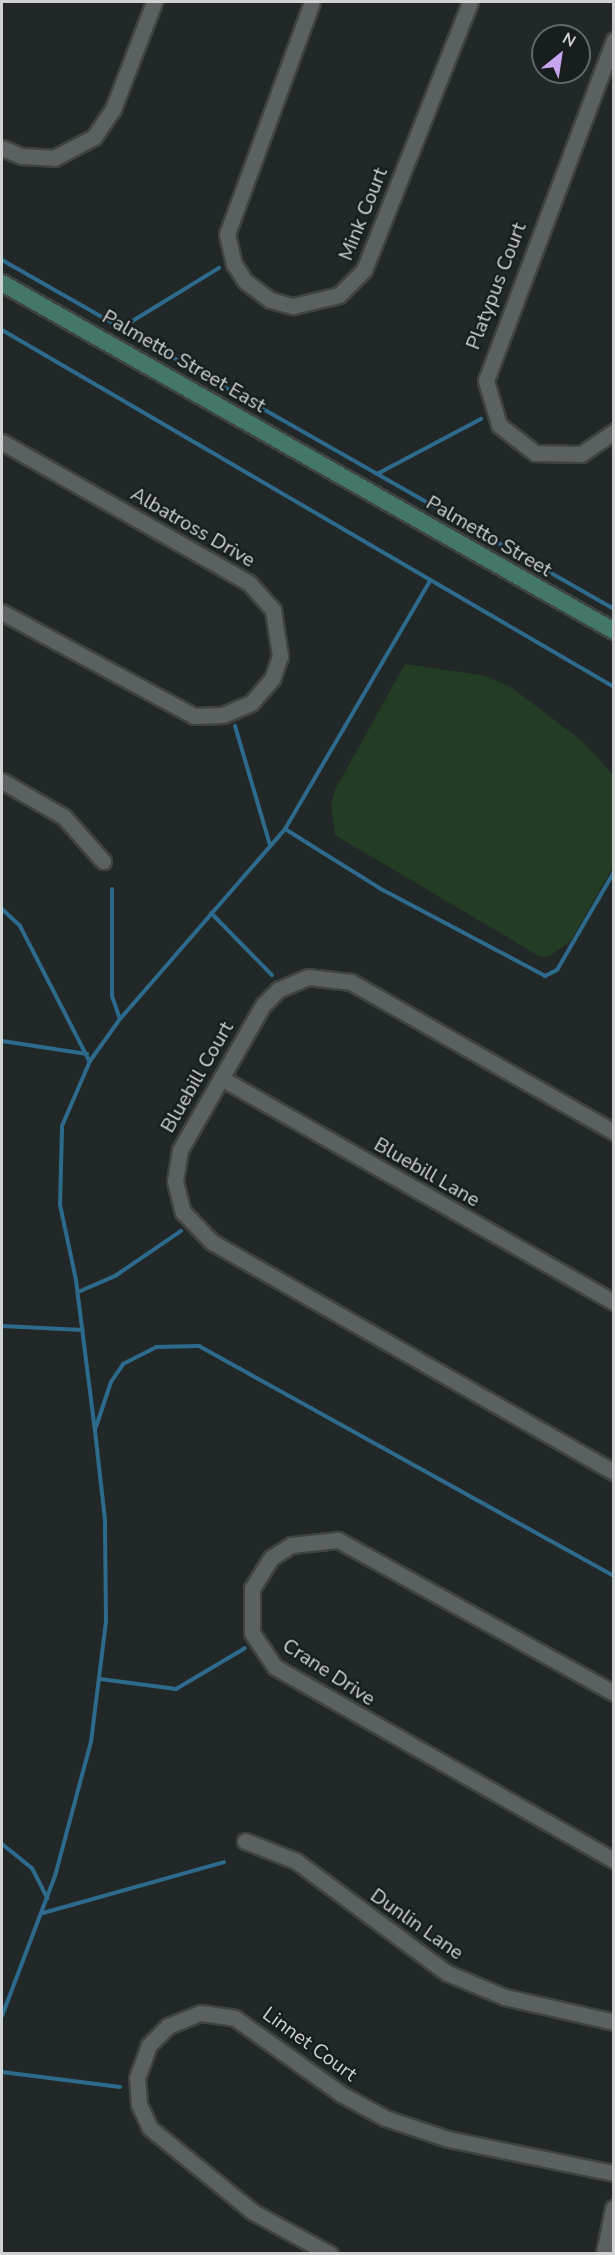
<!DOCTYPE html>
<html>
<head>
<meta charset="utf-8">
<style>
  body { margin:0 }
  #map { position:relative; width:615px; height:2255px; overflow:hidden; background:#222828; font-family:"Nunito Sans",sans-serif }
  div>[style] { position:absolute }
  .green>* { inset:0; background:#223d24 }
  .stream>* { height:4px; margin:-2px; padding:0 2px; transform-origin:2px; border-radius:2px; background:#2e6a8c }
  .roads { filter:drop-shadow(2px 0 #3e4342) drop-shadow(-2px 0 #3e4342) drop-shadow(0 2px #3e4342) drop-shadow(0 -2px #3e4342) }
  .minor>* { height:15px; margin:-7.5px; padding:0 7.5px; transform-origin:7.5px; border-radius:7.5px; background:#5a6160 }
  .tertiary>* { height:16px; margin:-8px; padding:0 8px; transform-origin:8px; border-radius:8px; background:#5a6160 }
  .secondary>* { height:16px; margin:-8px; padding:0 8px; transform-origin:8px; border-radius:8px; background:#43776a }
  span { translate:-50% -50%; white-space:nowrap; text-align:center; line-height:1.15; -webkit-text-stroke:5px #181e1e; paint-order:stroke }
  .street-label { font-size:20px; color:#ced2d2 }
  .frame { position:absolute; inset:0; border:3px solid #ced2d2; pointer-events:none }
  .north { position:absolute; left:531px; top:24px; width:60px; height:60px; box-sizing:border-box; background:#181e1e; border:2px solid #616666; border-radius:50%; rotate:30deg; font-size:16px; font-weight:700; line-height:24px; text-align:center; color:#ced2d2 }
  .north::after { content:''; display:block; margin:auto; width:21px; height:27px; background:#c7a6ef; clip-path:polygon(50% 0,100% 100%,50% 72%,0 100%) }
</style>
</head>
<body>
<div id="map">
  <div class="green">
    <i style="clip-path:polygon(405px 664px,487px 676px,512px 688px,582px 741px,613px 775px,613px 867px,570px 942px,549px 956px,539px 956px,335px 835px,331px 805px,335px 790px)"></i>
  </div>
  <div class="stream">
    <i style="left:2px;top:260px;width:705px;rotate:29.69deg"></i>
    <i style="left:121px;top:328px;width:115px;rotate:-31.5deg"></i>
    <i style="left:2px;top:330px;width:709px;rotate:30.26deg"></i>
    <i style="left:377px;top:474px;width:118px;rotate:-27.9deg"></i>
    <i style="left:235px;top:726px;width:124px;rotate:73.6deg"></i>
    <i style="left:285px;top:829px;width:113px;rotate:32deg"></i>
    <i style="left:381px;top:889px;width:186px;rotate:27.9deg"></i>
    <i style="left:545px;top:976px;width:13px;rotate:-27deg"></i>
    <i style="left:557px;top:970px;width:113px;rotate:-59.8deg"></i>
    <i style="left:112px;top:889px;width:107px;rotate:90deg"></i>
    <i style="left:112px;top:996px;width:24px;rotate:71deg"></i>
    <i style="left:2px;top:909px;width:25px;rotate:43deg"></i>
    <i style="left:20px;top:926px;width:151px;rotate:62.8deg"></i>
    <i style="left:211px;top:913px;width:87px;rotate:45.5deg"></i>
    <i style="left:2px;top:1041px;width:86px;rotate:8.7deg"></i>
    <i style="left:78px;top:1292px;width:40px;rotate:-23.4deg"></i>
    <i style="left:115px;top:1276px;width:80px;rotate:-34.3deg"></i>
    <i style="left:2px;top:1326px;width:81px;rotate:2.8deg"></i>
    <i style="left:96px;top:1427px;width:47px;rotate:-71.6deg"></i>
    <i style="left:111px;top:1382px;width:22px;rotate:-56deg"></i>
    <i style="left:123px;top:1364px;width:37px;rotate:-27deg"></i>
    <i style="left:156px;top:1347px;width:43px;rotate:-1.3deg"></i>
    <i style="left:199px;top:1346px;width:474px;rotate:29deg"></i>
    <i style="left:100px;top:1679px;width:77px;rotate:7.5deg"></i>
    <i style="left:176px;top:1689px;width:80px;rotate:-30.7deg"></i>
    <i style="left:2px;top:1844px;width:38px;rotate:39deg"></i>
    <i style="left:32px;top:1868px;width:34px;rotate:63deg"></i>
    <i style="left:43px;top:1913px;width:188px;rotate:-15.7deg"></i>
    <i style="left:2px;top:2016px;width:150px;rotate:-69.3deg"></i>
    <i style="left:55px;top:1876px;width:139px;rotate:-75deg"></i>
    <i style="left:91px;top:1742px;width:121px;rotate:-82.9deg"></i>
    <i style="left:106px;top:1622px;width:102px;rotate:-90.6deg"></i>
    <i style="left:105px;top:1520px;width:90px;rotate:-96.4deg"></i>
    <i style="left:95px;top:1431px;width:152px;rotate:-97.2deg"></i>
    <i style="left:76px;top:1280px;width:77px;rotate:-102deg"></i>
    <i style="left:60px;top:1205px;width:79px;rotate:-88.5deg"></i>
    <i style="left:62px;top:1126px;width:71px;rotate:-66.7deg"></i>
    <i style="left:90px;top:1061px;width:52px;rotate:-54.5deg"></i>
    <i style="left:120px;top:1019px;width:252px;rotate:-49deg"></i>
    <i style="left:285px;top:829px;width:287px;rotate:-59.7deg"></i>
    <i style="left:2px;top:2072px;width:119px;rotate:7.2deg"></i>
  </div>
  <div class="roads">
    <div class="minor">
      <i style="left:312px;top:2px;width:247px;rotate:110.1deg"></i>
      <i style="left:227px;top:234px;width:31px;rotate:77deg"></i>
      <i style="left:234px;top:264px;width:20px;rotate:57deg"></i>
      <i style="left:245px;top:281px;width:31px;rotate:37deg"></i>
      <i style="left:270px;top:300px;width:24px;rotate:15deg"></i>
      <i style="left:293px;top:306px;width:47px;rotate:-13.4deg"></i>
      <i style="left:339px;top:295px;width:35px;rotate:-45deg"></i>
      <i style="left:364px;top:270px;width:288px;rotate:-68.4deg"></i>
      <i style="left:614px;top:40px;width:364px;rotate:110.6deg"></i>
      <i style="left:486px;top:381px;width:46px;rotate:73.5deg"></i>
      <i style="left:499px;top:425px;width:46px;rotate:37.9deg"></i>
      <i style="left:535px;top:453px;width:46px;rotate:1.2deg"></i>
      <i style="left:581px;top:454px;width:40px;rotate:-34deg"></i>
      <i style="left:2px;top:148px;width:21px;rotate:23deg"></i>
      <i style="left:21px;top:156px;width:33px;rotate:3deg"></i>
      <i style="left:54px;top:158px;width:45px;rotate:-27.7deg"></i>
      <i style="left:94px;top:137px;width:34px;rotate:-56deg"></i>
      <i style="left:113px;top:109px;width:115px;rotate:-69deg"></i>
      <i style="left:2px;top:442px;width:284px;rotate:29.7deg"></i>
      <i style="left:249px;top:583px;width:36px;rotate:48deg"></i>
      <i style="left:273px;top:610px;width:47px;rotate:81.3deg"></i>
      <i style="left:280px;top:656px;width:24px;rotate:109deg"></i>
      <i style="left:272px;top:679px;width:32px;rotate:131deg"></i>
      <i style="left:251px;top:703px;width:30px;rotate:157deg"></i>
      <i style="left:223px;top:715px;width:29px;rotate:178deg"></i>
      <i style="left:194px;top:716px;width:218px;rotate:-151.6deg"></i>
      <i style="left:2px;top:781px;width:72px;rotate:30.1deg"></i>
      <i style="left:64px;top:817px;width:59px;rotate:48.4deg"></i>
      <i style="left:221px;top:1078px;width:452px;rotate:29.7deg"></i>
      <i style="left:614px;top:1132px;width:303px;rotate:-150.3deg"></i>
      <i style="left:351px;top:982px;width:43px;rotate:-173.4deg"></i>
      <i style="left:308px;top:977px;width:33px;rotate:157deg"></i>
      <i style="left:278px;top:990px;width:21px;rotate:135deg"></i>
      <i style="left:263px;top:1005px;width:167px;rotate:119.8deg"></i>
      <i style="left:180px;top:1150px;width:31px;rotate:99deg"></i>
      <i style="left:175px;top:1181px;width:32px;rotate:76deg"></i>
      <i style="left:183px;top:1212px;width:42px;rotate:46deg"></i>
      <i style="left:212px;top:1242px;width:463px;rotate:29.8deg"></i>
      <i style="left:614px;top:1693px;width:316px;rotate:-151deg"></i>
      <i style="left:338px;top:1540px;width:47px;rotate:173.9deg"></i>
      <i style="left:291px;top:1545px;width:24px;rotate:147deg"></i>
      <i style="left:271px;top:1558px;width:36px;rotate:122deg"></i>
      <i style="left:252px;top:1588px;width:45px;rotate:90deg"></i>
      <i style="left:252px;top:1633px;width:41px;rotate:55.9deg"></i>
      <i style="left:275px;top:1667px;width:390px;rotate:29.7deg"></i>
      <i style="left:245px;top:1841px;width:55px;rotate:21.4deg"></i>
      <i style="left:296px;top:1861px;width:188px;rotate:36.6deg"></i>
      <i style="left:447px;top:1973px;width:63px;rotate:22.5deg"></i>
      <i style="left:505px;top:1997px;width:112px;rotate:12.9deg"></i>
      <i style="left:330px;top:2254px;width:88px;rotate:-151.4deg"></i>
      <i style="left:253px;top:2212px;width:133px;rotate:-140.8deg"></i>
      <i style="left:150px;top:2128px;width:26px;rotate:-115deg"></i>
      <i style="left:139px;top:2104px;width:26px;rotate:-94deg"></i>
      <i style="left:137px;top:2078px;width:35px;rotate:-70deg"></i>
      <i style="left:149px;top:2045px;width:27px;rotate:-45deg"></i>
      <i style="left:168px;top:2026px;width:35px;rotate:-22deg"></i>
      <i style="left:201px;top:2013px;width:34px;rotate:8deg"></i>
      <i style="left:235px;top:2018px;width:130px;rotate:35.6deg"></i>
      <i style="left:341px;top:2094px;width:50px;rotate:28.6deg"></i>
      <i style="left:385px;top:2118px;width:66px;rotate:18.4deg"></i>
      <i style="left:448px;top:2139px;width:169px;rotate:11.6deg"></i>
    </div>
    <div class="tertiary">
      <i style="left:605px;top:2254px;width:46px;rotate:-78.7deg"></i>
    </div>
    <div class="secondary">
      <i style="left:2px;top:283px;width:704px;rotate:29.62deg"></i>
    </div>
  </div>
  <div class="street-label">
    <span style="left:363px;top:214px;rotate:-68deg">Mink Court</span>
    <span style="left:496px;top:286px;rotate:-69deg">Platypus Court</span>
    <span style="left:184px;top:361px;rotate:30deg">Palmetto Street East</span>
    <span style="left:193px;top:527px;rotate:30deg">Albatross Drive</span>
    <span style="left:489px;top:536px;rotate:30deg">Palmetto Street</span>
    <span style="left:197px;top:1077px;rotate:-60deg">Bluebill Court</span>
    <span style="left:427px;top:1172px;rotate:30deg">Bluebill Lane</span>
    <span style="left:329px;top:1672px;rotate:33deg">Crane Drive</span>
    <span style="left:417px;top:1924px;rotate:35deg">Dunlin Lane</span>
    <span style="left:310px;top:2044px;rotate:36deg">Linnet Court</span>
  </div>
  <div class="frame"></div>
  <div class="north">N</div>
</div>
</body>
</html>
